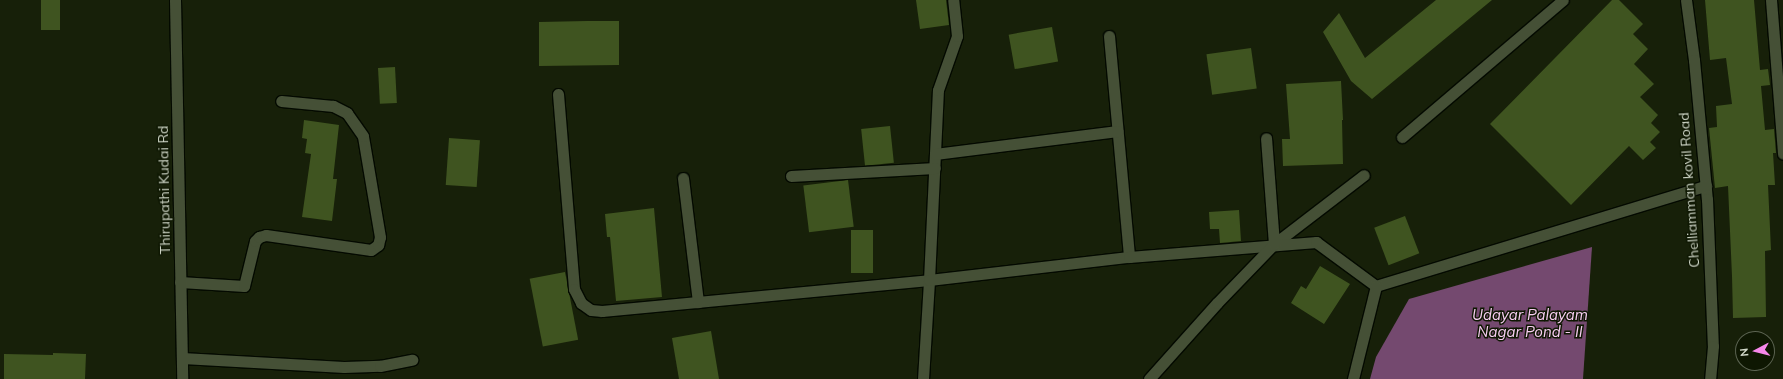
<!DOCTYPE html>
<html>
<head>
<meta charset="utf-8">
<style>
  body { margin:0 }
  #map { position:relative; width:1783px; height:379px; overflow:hidden; background:#172009; font-family:Mulish,sans-serif }
  div>[style] { position:absolute }
  .water>* { inset:0; background:#74496f }
  .building>* { inset:0; background:#3f5420; transform-origin:0 0 }
  .roads { filter:drop-shadow(1px 0 #040a00) drop-shadow(-1px 0 #040a00) drop-shadow(0 1px #040a00) drop-shadow(0 -1px #040a00) }
  .service>* { height:11px; margin:-5.5px; padding:0 5.5px; transform-origin:5.5px; border-radius:5.5px; background:#455036 }
  .minor>* { height:11px; margin:-5.5px; padding:0 5.5px; transform-origin:5.5px; border-radius:5.5px; background:#455036 }
  .tertiary>* { height:11px; margin:-5.5px; padding:0 5.5px; transform-origin:5.5px; border-radius:5.5px; background:#455036 }
  span { translate:-50% -50%; white-space:nowrap; text-align:center; line-height:1.15; -webkit-text-stroke:3px #0e1702; paint-order:stroke }
  .street-label { font-size:14px; color:#d1d8c9 }
  .water-label { font-size:15px; color:#f8cef2; font-style:italic }
  .north { position:absolute; left:1735px; top:331px; width:40px; height:40px; box-sizing:border-box; background:#0e1702; border:1px solid #5c6452; border-radius:50%; rotate:263deg; font-size:11px; font-weight:700; line-height:16px; text-align:center; color:#d1d8c9 }
  .north::after { content:''; display:block; margin:auto; width:14px; height:18px; background:#f788eb; clip-path:polygon(50% 0,100% 100%,50% 72%,0 100%) }
</style>
</head>
<body>
<div id="map">
  <div class="water">
    <i style="clip-path:polygon(1592px 247px,1583px 379px,1370px 379px,1376px 357px,1409px 299px)"></i>
  </div>
  <div class="building">
    <i style="left:41px;top:0;width:19px;height:30px"></i>
    <i style="clip-path:polygon(916px 0,946px 0,949px 25px,920px 29px)"></i>
    <i style="clip-path:polygon(1436px 0,1492px 0,1372px 99px,1351px 81px,1323px 32px,1339px 13px,1365px 58px)"></i>
    <i style="clip-path:polygon(1612px 0,1619px 0,1643px 24px,1633px 34px,1648px 49px,1634px 64px,1654px 84px,1640px 97px,1658px 115px,1651px 123px,1660px 132px,1650px 142px,1656px 148px,1643px 160px,1629px 146px,1571px 205px,1490px 124px)"></i>
    <i style="clip-path:polygon(1705px 0,1754px 0,1760px 70px,1768px 69px,1770px 85px,1761px 86px,1765px 130px,1774px 129px,1776px 153px,1773px 153px,1775px 185px,1768px 185px,1771px 250px,1765px 251px,1766px 317px,1733px 318px,1732px 276px,1728px 186px,1715px 188px,1709px 128px,1717px 127px,1716px 106px,1732px 104px,1726px 58px,1710px 60px)"></i>
    <i style="clip-path:polygon(587px 21px,619px 21px,619px 65px,539px 66px,539px 22px)"></i>
    <i style="left:1052px;top:27px;width:35px;height:44px;rotate:80deg"></i>
    <i style="left:1251px;top:48px;width:41px;height:45px;rotate:82deg"></i>
    <i style="left:395px;top:67px;width:36px;height:17px;rotate:87deg"></i>
    <i style="clip-path:polygon(1341px 81px,1343px 120px,1342px 120px,1343px 164px,1283px 166px,1282px 139px,1290px 139px,1286px 84px)"></i>
    <i style="clip-path:polygon(304px 120px,339px 125px,333px 179px,337px 179px,332px 221px,302px 217px,311px 154px,305px 153px,307px 139px,302px 138px)"></i>
    <i style="left:890px;top:126px;width:37px;height:29px;rotate:84deg"></i>
    <i style="left:449px;top:138px;width:31px;height:47px;rotate:4deg"></i>
    <i style="left:848px;top:180px;width:47px;height:45px;rotate:83deg"></i>
    <i style="clip-path:polygon(654px 208px,662px 297px,616px 301px,610px 237px,607px 237px,605px 214px)"></i>
    <i style="clip-path:polygon(1239px 210px,1241px 241px,1220px 243px,1219px 229px,1210px 229px,1209px 212px)"></i>
    <i style="left:1405px;top:216px;width:40px;height:33px;rotate:69deg"></i>
    <i style="left:851px;top:230px;width:22px;height:43px"></i>
    <i style="clip-path:polygon(1320px 266px,1350px 284px,1324px 324px,1291px 303px,1301px 286px,1306px 289px)"></i>
    <i style="left:565px;top:272px;width:69px;height:36px;rotate:79deg"></i>
    <i style="clip-path:polygon(711px 331px,719px 379px,679px 379px,672px 338px)"></i>
    <i style="clip-path:polygon(53px 353px,86px 354px,85px 379px,4px 379px,4px 354px,53px 355px)"></i>
  </div>
  <div class="roads">
    <div class="service">
      <i style="left:1402px;top:137px;width:211px;rotate:-40.4deg"></i>
      <i style="left:1274px;top:244px;width:113px;rotate:-37.5deg"></i>
    </div>
    <div class="minor">
      <i style="left:1686px;top:0;width:61px;rotate:82.4deg"></i>
      <i style="left:1694px;top:60px;width:140px;rotate:84.7deg"></i>
      <i style="left:1707px;top:199px;width:147px;rotate:87.7deg"></i>
      <i style="left:1713px;top:346px;width:33px;rotate:95deg"></i>
      <i style="left:1771px;top:0;width:154px;rotate:85.5deg"></i>
      <i style="left:1109px;top:36px;width:222px;rotate:84.8deg"></i>
      <i style="left:558px;top:94px;width:196px;rotate:85.3deg"></i>
      <i style="left:574px;top:289px;width:16px;rotate:63deg"></i>
      <i style="left:581px;top:303px;width:12px;rotate:35deg"></i>
      <i style="left:591px;top:310px;width:11px;rotate:5deg"></i>
      <i style="left:602px;top:311px;width:328px;rotate:-5.4deg"></i>
      <i style="left:929px;top:280px;width:190px;rotate:-87.3deg"></i>
      <i style="left:938px;top:90px;width:57px;rotate:-70.6deg"></i>
      <i style="left:957px;top:36px;width:36px;rotate:-96deg"></i>
      <i style="left:935px;top:154px;width:184px;rotate:-7.2deg"></i>
      <i style="left:791px;top:176px;width:144px;rotate:-3.2deg"></i>
      <i style="left:683px;top:178px;width:125px;rotate:83.1deg"></i>
      <i style="left:180px;top:282px;width:64px;rotate:3.6deg"></i>
      <i style="left:244px;top:286px;width:46px;rotate:-76.3deg"></i>
      <i style="left:255px;top:241px;width:6px;rotate:-45deg"></i>
      <i style="left:259px;top:237px;width:7px;rotate:-16deg"></i>
      <i style="left:266px;top:235px;width:106px;rotate:8.1deg"></i>
      <i style="left:371px;top:250px;width:9px;rotate:-36deg"></i>
      <i style="left:378px;top:245px;width:8px;rotate:-76deg"></i>
      <i style="left:380px;top:237px;width:102px;rotate:-99.6deg"></i>
      <i style="left:363px;top:136px;width:28px;rotate:-125deg"></i>
      <i style="left:347px;top:113px;width:16px;rotate:-153deg"></i>
      <i style="left:333px;top:106px;width:52px;rotate:-174.5deg"></i>
      <i style="left:1376px;top:286px;width:345px;rotate:-16.9deg"></i>
      <i style="left:182px;top:358px;width:162px;rotate:3.2deg"></i>
      <i style="left:344px;top:367px;width:36px;rotate:-2deg"></i>
      <i style="left:380px;top:366px;width:33px;rotate:-11deg"></i>
      <i style="left:923px;top:379px;width:99px;rotate:-86.5deg"></i>
      <i style="left:929px;top:280px;width:201px;rotate:-6.6deg"></i>
      <i style="left:1129px;top:257px;width:188px;rotate:-4.6deg"></i>
      <i style="left:1316px;top:242px;width:74px;rotate:36.3deg"></i>
      <i style="left:1376px;top:286px;width:96px;rotate:103.9deg"></i>
      <i style="left:1149px;top:379px;width:102px;rotate:-48.2deg"></i>
      <i style="left:1217px;top:303px;width:82px;rotate:-46deg"></i>
      <i style="left:1274px;top:244px;width:106px;rotate:-94.3deg"></i>
    </div>
    <div class="tertiary">
      <i style="left:175px;top:0;width:379px;rotate:88.9deg"></i>
    </div>
  </div>
  <div class="street-label">
    <span style="left:164px;top:190px;rotate:-91deg">Thirupathi Kudai Rd</span>
    <span style="left:1689px;top:190px;rotate:-94deg">Chelliamman kovil Road</span>
  </div>
  <div class="water-label">
    <span style="left:1530px;top:323px">Udayar Palayam<br>Nagar Pond - II</span>
  </div>
  <div class="north">N</div>
</div>
</body>
</html>
